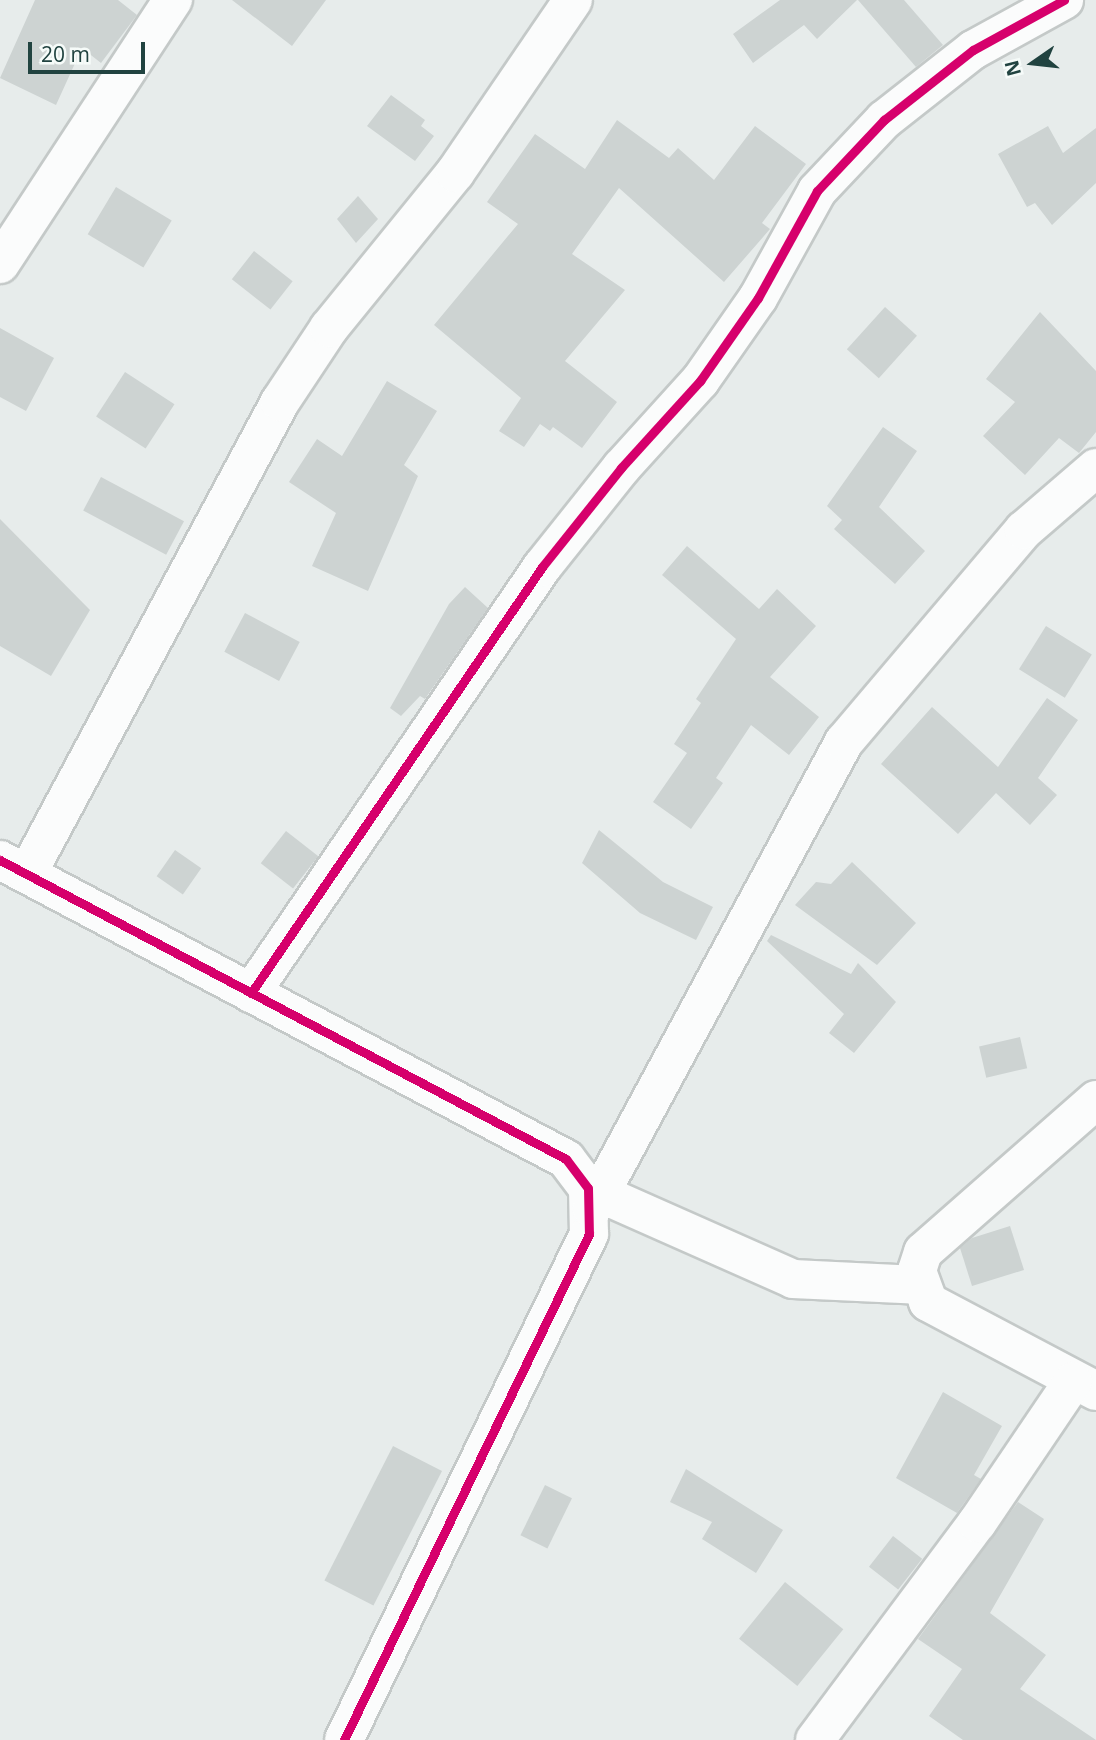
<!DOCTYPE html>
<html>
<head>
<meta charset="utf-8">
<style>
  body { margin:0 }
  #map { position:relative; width:1096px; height:1740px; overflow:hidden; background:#e7eceb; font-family:"Open Sans",sans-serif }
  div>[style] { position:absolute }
  .building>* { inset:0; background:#cdd3d2; transform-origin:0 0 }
  .roads { filter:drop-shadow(2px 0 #c4c9c8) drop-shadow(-2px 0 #c4c9c8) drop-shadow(0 2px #c4c9c8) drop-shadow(0 -2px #c4c9c8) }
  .street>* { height:38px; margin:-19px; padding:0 19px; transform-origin:19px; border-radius:19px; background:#fbfcfc }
  .cycleway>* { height:9px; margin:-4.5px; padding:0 4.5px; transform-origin:4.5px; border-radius:4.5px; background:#d6006c }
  span { translate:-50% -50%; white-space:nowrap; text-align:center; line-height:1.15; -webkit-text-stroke:7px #f6fbf9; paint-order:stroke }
  .north { position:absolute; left:998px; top:28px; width:70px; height:70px; -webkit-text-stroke:5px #f6fbf9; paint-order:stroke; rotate:256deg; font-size:19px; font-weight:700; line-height:28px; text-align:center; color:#214340 }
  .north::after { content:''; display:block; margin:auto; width:24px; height:32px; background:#214340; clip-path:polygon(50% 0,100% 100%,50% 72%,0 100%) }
  .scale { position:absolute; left:28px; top:42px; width:117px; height:32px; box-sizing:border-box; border:4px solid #214340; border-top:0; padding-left:9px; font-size:21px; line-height:24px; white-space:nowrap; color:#214340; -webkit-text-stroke:5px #f6fbf9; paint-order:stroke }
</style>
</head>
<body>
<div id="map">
  <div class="building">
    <i style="clip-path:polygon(35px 0,118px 0,137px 15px,101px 63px,82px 48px,56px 105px,0 78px)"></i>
    <i style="clip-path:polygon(232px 0,326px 0,292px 46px)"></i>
    <i style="clip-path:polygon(780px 0,857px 0,817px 39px,804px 25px,753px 63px,733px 34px)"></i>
    <i style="clip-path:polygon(858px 0,904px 0,943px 45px,916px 67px)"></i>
    <i style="clip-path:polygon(391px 95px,425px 120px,421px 126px,434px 136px,415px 161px,367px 126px)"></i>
    <i style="clip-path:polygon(617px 120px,669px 158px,678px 148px,714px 180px,755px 126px,806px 164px,762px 223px,770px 229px,724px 282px,619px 188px,572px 254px,625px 290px,565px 361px,617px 402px,582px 448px,553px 427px,550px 431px,540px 424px,524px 447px,499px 431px,521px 398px,434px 325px,518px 224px,487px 202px,535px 134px,585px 169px)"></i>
    <i style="clip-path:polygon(1048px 126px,1063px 153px,1096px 128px,1096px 183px,1052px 225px,1035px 203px,1027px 207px,998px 154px)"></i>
    <i style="left:116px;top:187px;width:65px;height:55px;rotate:31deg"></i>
    <i style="clip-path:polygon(358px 196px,378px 219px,356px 243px,337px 219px)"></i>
    <i style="left:254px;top:251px;width:49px;height:36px;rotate:38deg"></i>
    <i style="left:885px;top:307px;width:43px;height:57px;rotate:42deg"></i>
    <i style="clip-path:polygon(1040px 312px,1096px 371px,1096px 432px,1079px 453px,1059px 438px,1025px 475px,983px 436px,1015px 402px,986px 379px)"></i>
    <i style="clip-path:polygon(0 328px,54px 358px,26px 411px,0 397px)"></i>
    <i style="left:125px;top:372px;width:59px;height:53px;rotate:33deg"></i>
    <i style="clip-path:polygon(387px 381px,437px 411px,404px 465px,418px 476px,368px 591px,312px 566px,336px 513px,289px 482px,317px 439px,342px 456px)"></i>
    <i style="clip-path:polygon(883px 427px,917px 451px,879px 507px,925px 551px,895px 584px,834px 529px,842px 520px,827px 506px)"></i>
    <i style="left:101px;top:477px;width:94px;height:38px;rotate:28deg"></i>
    <i style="clip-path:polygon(0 519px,90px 610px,51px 676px,0 646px)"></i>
    <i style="clip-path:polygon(687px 546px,759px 609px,777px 589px,816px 626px,770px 677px,819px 717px,789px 755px,751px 725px,716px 778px,723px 783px,691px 829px,653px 802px,687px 753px,674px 744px,701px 703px,696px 699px,736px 639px,662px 575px)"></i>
    <i style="clip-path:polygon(465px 587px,488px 608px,425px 699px,420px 696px,401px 716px,390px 708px,449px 604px)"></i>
    <i style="left:245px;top:613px;width:62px;height:44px;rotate:28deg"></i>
    <i style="left:1046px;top:626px;width:54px;height:51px;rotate:32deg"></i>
    <i style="clip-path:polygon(1047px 698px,1078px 720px,1038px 778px,1057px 795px,1030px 825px,996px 793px,958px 834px,881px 764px,932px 707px,998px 767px)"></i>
    <i style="clip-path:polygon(599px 830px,663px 882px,713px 907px,696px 940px,640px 913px,582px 863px)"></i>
    <i style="left:286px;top:831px;width:41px;height:41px;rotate:38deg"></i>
    <i style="left:175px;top:850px;width:32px;height:32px;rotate:35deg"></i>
    <i style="clip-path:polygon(852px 862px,916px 923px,877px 965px,795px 905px,816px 882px,831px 884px)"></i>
    <i style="clip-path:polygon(771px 935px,851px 974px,858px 963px,896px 1002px,854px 1053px,829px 1033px,844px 1014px,767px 941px)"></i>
    <i style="left:1020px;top:1037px;width:32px;height:42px;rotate:77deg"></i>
    <i style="clip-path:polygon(1010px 1226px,1024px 1270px,972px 1286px,960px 1248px,972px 1238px)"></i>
    <i style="clip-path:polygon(943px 1392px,1002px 1426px,974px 1475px,981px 1479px,957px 1513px,896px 1478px)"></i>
    <i style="left:393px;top:1446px;width:55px;height:151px;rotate:27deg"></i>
    <i style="clip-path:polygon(686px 1469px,783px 1530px,756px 1573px,702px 1539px,712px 1522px,670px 1502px)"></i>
    <i style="left:545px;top:1485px;width:30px;height:56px;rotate:26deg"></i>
    <i style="clip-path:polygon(1018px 1502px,1044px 1519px,990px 1613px,1046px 1655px,1020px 1689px,1096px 1740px,963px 1740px,929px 1716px,962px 1669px,918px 1639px)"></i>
    <i style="left:893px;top:1536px;width:37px;height:39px;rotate:38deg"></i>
    <i style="left:785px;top:1582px;width:75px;height:73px;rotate:39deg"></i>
  </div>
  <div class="roads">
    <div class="street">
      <i style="left:0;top:264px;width:316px;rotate:-56.8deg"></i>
      <i style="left:0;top:860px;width:640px;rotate:27.85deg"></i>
      <i style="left:566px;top:1159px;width:36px;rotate:53deg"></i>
      <i style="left:588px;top:1188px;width:46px;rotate:88.8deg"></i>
      <i style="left:589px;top:1234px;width:562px;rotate:115.84deg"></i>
      <i style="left:27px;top:874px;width:536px;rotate:-61.81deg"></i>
      <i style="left:280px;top:402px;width:89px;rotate:-56.5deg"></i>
      <i style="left:329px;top:328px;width:200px;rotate:-50.9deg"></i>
      <i style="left:455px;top:173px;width:209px;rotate:-55.7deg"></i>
      <i style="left:251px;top:993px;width:516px;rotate:-55.66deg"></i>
      <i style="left:542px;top:567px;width:127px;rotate:-51.4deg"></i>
      <i style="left:621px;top:468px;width:118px;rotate:-47.8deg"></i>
      <i style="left:700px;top:381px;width:101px;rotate:-55.1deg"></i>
      <i style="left:758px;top:298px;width:122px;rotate:-61.1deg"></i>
      <i style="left:817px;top:191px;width:98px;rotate:-46.7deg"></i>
      <i style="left:884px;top:120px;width:113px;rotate:-38.2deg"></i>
      <i style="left:973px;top:50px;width:104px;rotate:-28.8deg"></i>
      <i style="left:1096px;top:1100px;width:230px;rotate:138.7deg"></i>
      <i style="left:923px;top:1252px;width:20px;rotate:108deg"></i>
      <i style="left:917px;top:1271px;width:33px;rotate:70deg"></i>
      <i style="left:928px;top:1302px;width:190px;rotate:27.9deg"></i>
      <i style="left:588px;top:1188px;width:224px;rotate:23.9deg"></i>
      <i style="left:793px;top:1279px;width:125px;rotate:2.7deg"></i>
      <i style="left:592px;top:1209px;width:531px;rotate:-61.65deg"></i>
      <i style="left:844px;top:742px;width:278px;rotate:-49.7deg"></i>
      <i style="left:1024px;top:530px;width:95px;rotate:-40.7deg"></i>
      <i style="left:815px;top:1740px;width:271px;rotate:-53.3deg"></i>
      <i style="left:977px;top:1523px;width:171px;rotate:-55.9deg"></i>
    </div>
  </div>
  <div class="cycleway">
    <i style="left:0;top:860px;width:640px;rotate:27.85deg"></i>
    <i style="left:566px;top:1159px;width:36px;rotate:53deg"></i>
    <i style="left:588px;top:1188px;width:46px;rotate:88.8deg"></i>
    <i style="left:589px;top:1234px;width:562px;rotate:115.84deg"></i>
    <i style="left:251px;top:993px;width:516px;rotate:-55.66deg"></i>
    <i style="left:542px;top:567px;width:127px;rotate:-51.4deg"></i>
    <i style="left:621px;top:468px;width:118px;rotate:-47.8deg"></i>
    <i style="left:700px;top:381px;width:101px;rotate:-55.1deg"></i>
    <i style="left:758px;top:298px;width:122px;rotate:-61.1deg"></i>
    <i style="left:817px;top:191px;width:98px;rotate:-46.7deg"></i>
    <i style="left:884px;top:120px;width:113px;rotate:-38.2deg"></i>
    <i style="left:973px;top:50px;width:104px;rotate:-28.8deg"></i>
  </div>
  <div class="north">N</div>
  <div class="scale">20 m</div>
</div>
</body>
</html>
